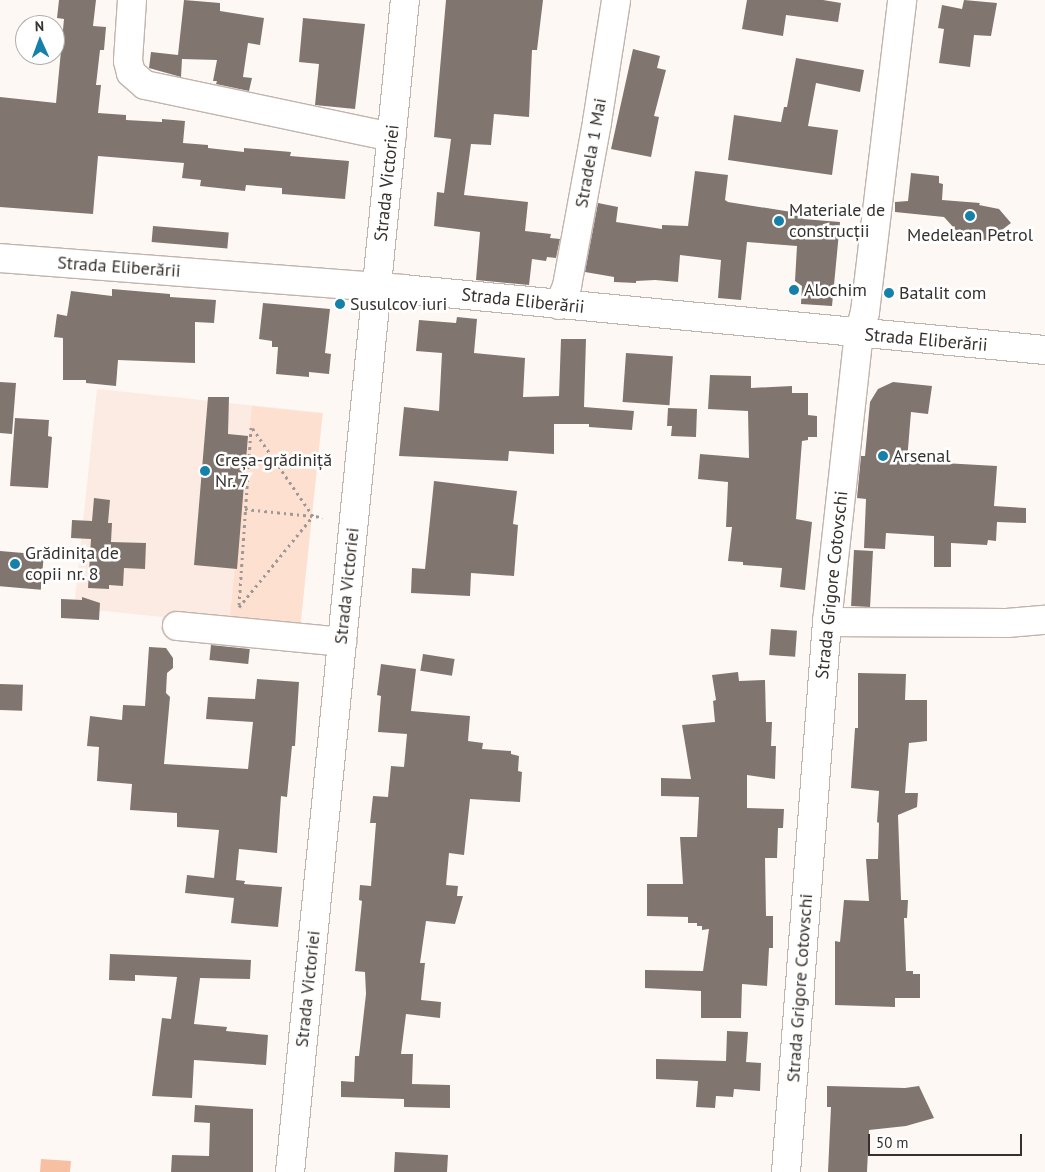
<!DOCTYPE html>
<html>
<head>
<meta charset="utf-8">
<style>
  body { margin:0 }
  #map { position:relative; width:1045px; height:1172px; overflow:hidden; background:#fef8f5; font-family:"PT Sans",sans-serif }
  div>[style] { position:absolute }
  .built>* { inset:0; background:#fcebe2; transform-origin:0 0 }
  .green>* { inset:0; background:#fee0d0; transform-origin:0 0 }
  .water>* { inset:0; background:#f7c0a2 }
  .building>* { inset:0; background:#81756f; transform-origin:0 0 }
  .path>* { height:3px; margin-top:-1.5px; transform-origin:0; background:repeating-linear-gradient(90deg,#9e9996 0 2.5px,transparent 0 6.5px) }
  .roads { filter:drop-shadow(1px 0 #c1b4ad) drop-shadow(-1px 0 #c1b4ad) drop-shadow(0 1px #c1b4ad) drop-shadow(0 -1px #c1b4ad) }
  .minor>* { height:28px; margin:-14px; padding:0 14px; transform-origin:14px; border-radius:14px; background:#fff }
  .major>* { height:28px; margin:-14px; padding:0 14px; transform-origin:14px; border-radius:14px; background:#fff }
  .dots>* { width:14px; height:14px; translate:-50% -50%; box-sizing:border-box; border:2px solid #fff; border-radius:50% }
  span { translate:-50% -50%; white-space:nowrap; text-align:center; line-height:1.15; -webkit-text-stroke:5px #fff; paint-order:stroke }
  .street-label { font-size:18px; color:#36312e }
  .poi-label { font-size:18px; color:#36312e }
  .left { translate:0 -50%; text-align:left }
  .north { position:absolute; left:15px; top:15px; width:50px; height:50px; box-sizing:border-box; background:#fff; border:1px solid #afadab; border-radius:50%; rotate:358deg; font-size:14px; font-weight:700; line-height:20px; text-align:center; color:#36312e }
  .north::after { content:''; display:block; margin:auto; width:18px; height:22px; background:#1581a9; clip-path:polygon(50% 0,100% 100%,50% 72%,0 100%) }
  .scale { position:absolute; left:868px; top:1134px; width:154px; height:22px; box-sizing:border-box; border:2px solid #36312e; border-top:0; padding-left:6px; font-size:15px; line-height:18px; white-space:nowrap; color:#36312e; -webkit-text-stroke:4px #fff; paint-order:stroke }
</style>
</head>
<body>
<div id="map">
  <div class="built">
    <i style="left:97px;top:389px;width:227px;height:220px;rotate:6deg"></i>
  </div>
  <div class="green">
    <i style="left:252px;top:406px;width:71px;height:223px;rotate:6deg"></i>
  </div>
  <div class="water">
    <i style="clip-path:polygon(41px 1159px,71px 1161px,70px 1172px,40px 1172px)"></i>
  </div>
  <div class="building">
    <i style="clip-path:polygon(59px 0,96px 0,93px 26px,106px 27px,104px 50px,100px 50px,96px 85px,101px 85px,98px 113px,126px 115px,126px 120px,162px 122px,162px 119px,185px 121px,183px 143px,208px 145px,208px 148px,244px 152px,244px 148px,291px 152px,290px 156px,349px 161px,345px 199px,282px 194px,282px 188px,246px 185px,245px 191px,200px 186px,201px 180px,182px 178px,184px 163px,98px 156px,93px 214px,0 207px,0 97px,56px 103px,64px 19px,57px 18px)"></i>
    <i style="clip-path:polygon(184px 0,220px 3px,220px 11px,264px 18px,260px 45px,248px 43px,243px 77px,252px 78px,249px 91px,216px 84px,217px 81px,213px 81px,217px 60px,182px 59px,181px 77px,149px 68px,151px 52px,178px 55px)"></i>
    <i style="clip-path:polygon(446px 0,543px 0,537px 50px,532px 50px,529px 117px,494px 114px,491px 145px,471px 144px,464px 195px,528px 202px,525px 231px,551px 234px,550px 238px,560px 239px,556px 258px,547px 257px,546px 261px,532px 259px,529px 285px,476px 280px,480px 232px,434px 226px,437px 192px,444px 193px,451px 139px,434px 137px)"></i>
    <i style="clip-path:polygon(747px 0,823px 0,841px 3px,838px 22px,786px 15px,783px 36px,742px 29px)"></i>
    <i style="clip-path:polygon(964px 0,997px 3px,991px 36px,974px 35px,970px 67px,939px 63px,944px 29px,938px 28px,942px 5px,962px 9px)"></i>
    <i style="clip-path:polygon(303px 18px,365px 24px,355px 109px,315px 105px,319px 64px,299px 62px)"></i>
    <i style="clip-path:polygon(633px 49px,660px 56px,657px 68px,666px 70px,654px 116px,659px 117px,651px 157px,611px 149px)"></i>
    <i style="clip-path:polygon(796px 58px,864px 70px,860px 92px,816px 83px,808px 126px,838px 130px,832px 175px,728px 160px,734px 115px,781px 122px,784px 107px,787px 107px)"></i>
    <i style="clip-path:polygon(695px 171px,728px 175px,725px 200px,728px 202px,804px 214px,803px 219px,840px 222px,832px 306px,801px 304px,802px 286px,795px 281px,797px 246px,747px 242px,741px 300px,718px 298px,721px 260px,680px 255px,678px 282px,655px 280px,636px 281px,636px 283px,614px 282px,614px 277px,585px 272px,598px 203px,618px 207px,616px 222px,662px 229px,662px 225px,688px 226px)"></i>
    <i style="clip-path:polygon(911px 173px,939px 176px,939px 183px,943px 184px,942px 200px,980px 203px,979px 205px,999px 209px,1011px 223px,990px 239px,974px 242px,964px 239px,944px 217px,895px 212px,895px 202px,908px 201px)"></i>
    <i style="left:153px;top:226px;width:76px;height:16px;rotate:5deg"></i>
    <i style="clip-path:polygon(112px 289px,170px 294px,170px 297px,216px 300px,214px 323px,195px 322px,195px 363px,118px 360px,116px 386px,86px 383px,86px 380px,63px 380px,63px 338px,54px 337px,57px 314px,67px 316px,71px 291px,112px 296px)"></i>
    <i style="clip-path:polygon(263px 303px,330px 309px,325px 353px,331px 354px,329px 374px,309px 372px,309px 377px,276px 374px,278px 347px,272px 347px,272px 341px,259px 339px)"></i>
    <i style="clip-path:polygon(457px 317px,477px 319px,474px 353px,525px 358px,523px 397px,559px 396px,561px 339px,586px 339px,584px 407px,634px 411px,632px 430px,589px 427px,589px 424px,554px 424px,554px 454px,509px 451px,508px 461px,399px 456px,404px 407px,439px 411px,442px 353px,416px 351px,419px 320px,456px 323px)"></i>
    <i style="left:626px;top:353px;width:47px;height:49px;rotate:4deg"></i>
    <i style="clip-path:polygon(710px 375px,751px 376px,751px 388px,792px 386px,792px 393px,808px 393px,808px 415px,817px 416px,817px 437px,808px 437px,808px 440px,802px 441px,796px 519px,812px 522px,805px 590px,780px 587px,782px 568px,743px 565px,743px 562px,728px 561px,732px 527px,726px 527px,728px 482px,698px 479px,700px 454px,749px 458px,748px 411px,708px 409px)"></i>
    <i style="clip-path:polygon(0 382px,16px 383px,12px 434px,0 433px)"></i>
    <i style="clip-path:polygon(893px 382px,932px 386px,928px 414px,911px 412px,907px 461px,997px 466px,994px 506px,1026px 508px,1026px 523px,997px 522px,996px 541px,988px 540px,987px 545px,951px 543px,951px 567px,934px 567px,934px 536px,886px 533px,885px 549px,864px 548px,866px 499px,857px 498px,861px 456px,865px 456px,870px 402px,878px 389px)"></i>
    <i style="clip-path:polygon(208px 397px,229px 397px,228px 434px,248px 436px,237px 569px,194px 565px)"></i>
    <i style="clip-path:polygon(668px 408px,697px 409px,696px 437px,671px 436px,672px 426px,667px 426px)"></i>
    <i style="clip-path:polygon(15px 418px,49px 420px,48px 436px,52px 437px,48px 488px,10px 486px)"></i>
    <i style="clip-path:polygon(434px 481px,517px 491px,513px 524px,518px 525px,514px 576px,471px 573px,470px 596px,411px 593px,412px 568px,425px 569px)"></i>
    <i style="clip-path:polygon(94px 498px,110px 500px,108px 523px,112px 523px,111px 542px,146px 543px,145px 569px,124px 568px,123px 586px,109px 585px,109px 589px,88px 588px,91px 539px,71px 538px,72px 520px,92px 521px)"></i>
    <i style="left:854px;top:550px;width:19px;height:56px;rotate:3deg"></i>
    <i style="left:0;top:551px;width:44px;height:35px;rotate:5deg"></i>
    <i style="clip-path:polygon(82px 597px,100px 603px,99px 620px,61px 618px,61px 599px,82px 600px)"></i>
    <i style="left:771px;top:629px;width:26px;height:26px;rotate:4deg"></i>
    <i style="left:211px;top:645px;width:39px;height:15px;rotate:6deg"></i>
    <i style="clip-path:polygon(149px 647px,166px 648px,173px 658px,173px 668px,167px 673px,166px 693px,170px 697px,164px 764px,248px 769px,253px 722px,206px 719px,208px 697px,255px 699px,257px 679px,299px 682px,295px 746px,292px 746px,287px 797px,281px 796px,277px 853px,239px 849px,236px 880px,245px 881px,244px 884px,282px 887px,278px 927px,231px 923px,234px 898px,185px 893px,187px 875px,214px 878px,219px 830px,177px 827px,177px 813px,130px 810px,132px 784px,97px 781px,99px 747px,87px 746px,90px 716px,122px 720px,123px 705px,145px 706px)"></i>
    <i style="left:423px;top:654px;width:32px;height:17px;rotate:9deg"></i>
    <i style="clip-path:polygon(381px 664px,416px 669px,411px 711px,470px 716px,468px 741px,483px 743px,482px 749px,511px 751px,511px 754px,519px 756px,518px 771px,522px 772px,520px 802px,470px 799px,464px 855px,449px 853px,446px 885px,458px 886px,457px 896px,463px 896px,455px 924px,426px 921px,420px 963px,425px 963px,421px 1000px,441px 1002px,440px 1018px,406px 1014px,401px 1054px,413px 1054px,412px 1084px,450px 1085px,450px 1108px,404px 1107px,404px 1099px,341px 1097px,341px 1081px,354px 1082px,355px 1056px,359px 1056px,366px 994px,365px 972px,355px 971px,362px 901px,359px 900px,360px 885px,371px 886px,376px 823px,370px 823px,373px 796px,388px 797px,391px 766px,404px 767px,407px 734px,378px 732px,381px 696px,377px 695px)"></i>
    <i style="clip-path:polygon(738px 672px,739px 681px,765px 680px,766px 722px,772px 722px,771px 746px,776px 746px,775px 779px,747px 775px,747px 808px,784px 809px,783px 828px,778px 828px,777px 858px,765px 858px,766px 916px,773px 916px,773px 948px,769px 948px,767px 986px,742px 984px,741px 1018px,701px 1018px,701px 991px,645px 988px,645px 970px,703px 971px,709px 929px,702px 930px,702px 926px,697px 926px,697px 923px,688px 923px,688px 917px,647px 916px,647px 884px,683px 884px,680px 837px,697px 837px,699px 797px,661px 796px,661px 778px,691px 779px,682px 725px,715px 722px,713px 701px,716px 700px,712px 675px)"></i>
    <i style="clip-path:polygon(858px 673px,906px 674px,905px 700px,927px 700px,927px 741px,909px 743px,905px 793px,918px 793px,917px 807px,898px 815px,901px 900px,908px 900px,907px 918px,904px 918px,906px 971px,913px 971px,913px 974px,920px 974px,920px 998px,895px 998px,895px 1007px,835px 1005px,835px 941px,840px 942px,844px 900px,869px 901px,866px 859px,878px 859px,879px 823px,877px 822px,879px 791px,851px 788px,855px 728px,858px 728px)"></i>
    <i style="left:0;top:684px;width:23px;height:26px;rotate:2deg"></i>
    <i style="clip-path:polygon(110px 954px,251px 960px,250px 979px,200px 978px,194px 1024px,227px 1027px,226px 1031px,268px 1035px,266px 1065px,194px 1060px,192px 1098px,152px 1096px,162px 1018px,171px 1019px,177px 977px,135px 975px,135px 981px,109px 980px)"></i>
    <i style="clip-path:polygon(727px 1031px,748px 1032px,746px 1062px,761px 1063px,760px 1091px,734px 1089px,733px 1097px,716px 1096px,715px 1108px,696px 1107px,698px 1081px,656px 1079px,656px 1059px,726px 1061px)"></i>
    <i style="clip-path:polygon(827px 1086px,905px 1088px,919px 1086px,934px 1118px,906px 1126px,869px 1130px,867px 1172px,828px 1172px,831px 1107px,827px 1107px)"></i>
    <i style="clip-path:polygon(195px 1105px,253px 1109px,253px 1172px,171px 1172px,172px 1155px,209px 1156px,210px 1123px,194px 1122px)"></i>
    <i style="clip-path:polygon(395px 1152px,448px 1155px,447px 1172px,394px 1172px)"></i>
  </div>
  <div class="path">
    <i style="left:245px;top:509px;width:78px;rotate:5.9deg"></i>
    <i style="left:239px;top:605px;width:178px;rotate:-86.1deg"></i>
    <i style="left:239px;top:607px;width:117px;rotate:-50.9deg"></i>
    <i style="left:313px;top:516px;width:109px;rotate:-124.6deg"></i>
  </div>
  <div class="roads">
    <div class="minor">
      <i style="left:132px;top:0;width:61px;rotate:93.8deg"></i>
      <i style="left:128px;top:61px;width:12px;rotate:76deg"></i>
      <i style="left:131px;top:73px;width:18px;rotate:41deg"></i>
      <i style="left:145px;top:85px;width:252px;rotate:11.9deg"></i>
      <i style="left:559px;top:305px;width:21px;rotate:-67deg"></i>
      <i style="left:567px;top:286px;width:167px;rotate:-79.6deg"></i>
      <i style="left:597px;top:122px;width:123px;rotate:-81.1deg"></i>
      <i style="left:827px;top:622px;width:180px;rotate:0.3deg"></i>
      <i style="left:1007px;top:623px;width:38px;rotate:-5deg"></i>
      <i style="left:177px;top:626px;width:166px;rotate:5.5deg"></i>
      <i style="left:290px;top:1172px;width:1178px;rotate:-84.4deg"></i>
      <i style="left:786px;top:1172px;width:552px;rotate:-85.74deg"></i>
      <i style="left:827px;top:622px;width:290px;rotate:-83.7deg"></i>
      <i style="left:859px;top:334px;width:23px;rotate:-75deg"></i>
      <i style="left:865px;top:312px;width:314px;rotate:-83.2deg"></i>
    </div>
    <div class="major">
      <i style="left:0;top:258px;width:404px;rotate:4.4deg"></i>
      <i style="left:403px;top:289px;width:645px;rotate:5.43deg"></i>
    </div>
  </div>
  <div class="dots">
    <i style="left:970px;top:216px;background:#1581a9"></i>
    <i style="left:779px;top:221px;background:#1581a9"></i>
    <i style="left:794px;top:290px;background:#1581a9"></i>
    <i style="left:889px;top:293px;background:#1581a9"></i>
    <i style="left:340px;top:304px;background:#1581a9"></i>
    <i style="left:883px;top:456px;background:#1581a9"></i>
    <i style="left:205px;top:471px;background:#1581a9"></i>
    <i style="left:15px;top:564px;background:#1581a9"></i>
  </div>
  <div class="street-label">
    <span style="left:591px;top:153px;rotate:-80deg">Stradela 1 Mai</span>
    <span style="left:387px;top:183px;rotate:-84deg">Strada Victoriei</span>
    <span style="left:119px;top:267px;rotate:4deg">Strada Eliberării</span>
    <span style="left:523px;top:301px;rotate:6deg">Strada Eliberării</span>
    <span style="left:926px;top:340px;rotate:5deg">Strada Eliberării</span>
    <span style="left:832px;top:585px;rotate:-84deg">Strada Grigore Cotovschi</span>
    <span style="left:347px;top:586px;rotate:-84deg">Strada Victoriei</span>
    <span style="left:800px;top:988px;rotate:-86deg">Strada Grigore Cotovschi</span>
    <span style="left:308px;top:989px;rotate:-84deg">Strada Victoriei</span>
  </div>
  <div class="poi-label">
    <span class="left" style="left:789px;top:221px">Materiale de<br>construcții</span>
    <span style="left:970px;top:235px">Medelean Petrol</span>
    <span class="left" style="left:804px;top:290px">Alochim</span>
    <span class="left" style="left:899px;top:293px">Batalit com</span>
    <span class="left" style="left:350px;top:304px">Susulcov iuri</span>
    <span class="left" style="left:893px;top:456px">Arsenal</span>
    <span class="left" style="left:215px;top:471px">Creșa-grădiniță<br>Nr. 7</span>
    <span class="left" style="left:25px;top:564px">Grădinița de<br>copii nr. 8</span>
  </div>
  <div class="north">N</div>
  <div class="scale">50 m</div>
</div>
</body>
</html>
